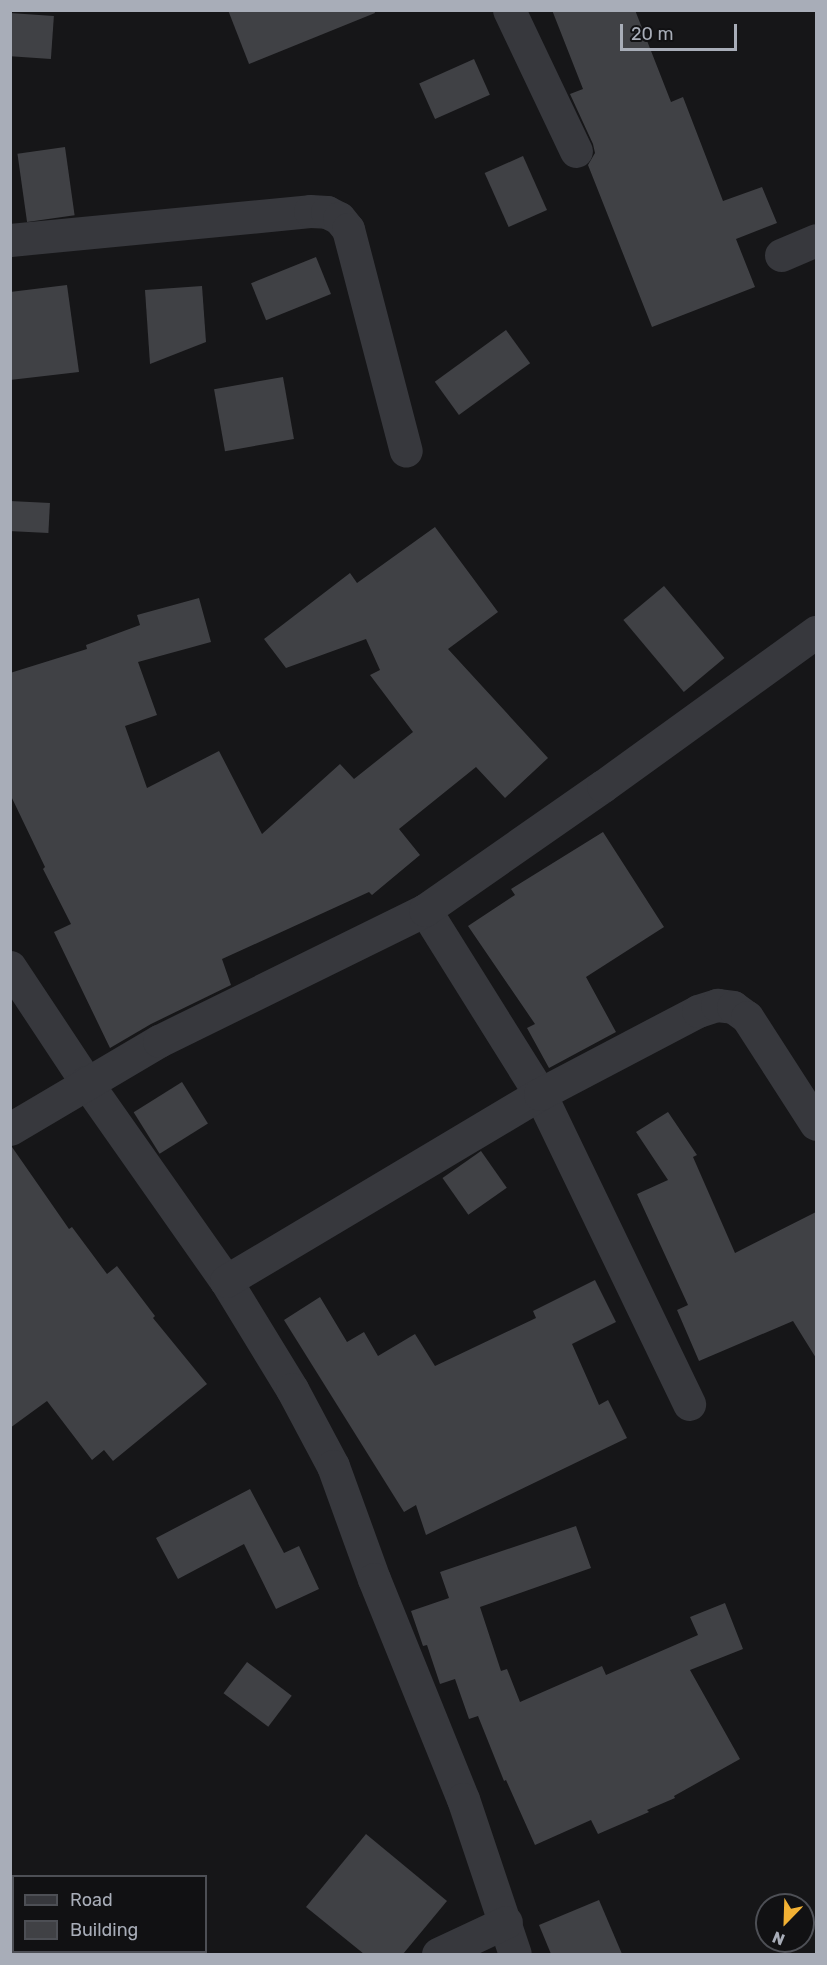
<!DOCTYPE html>
<html>
<head>
<meta charset="utf-8">
<style>
  body { margin:0 }
  #map { position:relative; width:827px; height:1965px; overflow:hidden; background:#161618; font-family:Rubik,sans-serif }
  div>[style] { position:absolute }
  .building>* { inset:0; background:#404145; transform-origin:0 0 }
  .minor>* { height:33px; margin:-16.5px; padding:0 16.5px; transform-origin:16.5px; border-radius:16.5px; background:#37383d }
  span { translate:-50% -50%; white-space:nowrap; text-align:center; line-height:1.15; -webkit-text-stroke:4.5px #111113; paint-order:stroke }
  .frame { position:absolute; inset:0; border:12px solid #a8adb8; pointer-events:none }
  .legend { position:absolute; left:12px; top:1875px; width:195px; height:78px; box-sizing:border-box; background:#111113; border:2px solid #4d4f55; margin:0; padding:8px 10px; list-style:none; font-size:18px; color:#a8adb8 }
  .legend li { display:flex; align-items:center; gap:12px; height:30px }
  .legend b { width:30px; border:2px solid #4d4f55 }
  .north { position:absolute; left:755px; top:1893px; width:60px; height:60px; box-sizing:border-box; background:#111113; border:2px solid #4d4f55; border-radius:50%; rotate:203deg; font-size:16px; font-weight:700; line-height:24px; text-align:center; color:#a8adb8 }
  .north::after { content:''; display:block; margin:auto; width:21px; height:27px; background:#f2b134; clip-path:polygon(50% 0,100% 100%,50% 72%,0 100%) }
  .scale { position:absolute; left:620px; top:24px; width:117px; height:27px; box-sizing:border-box; border:3px solid #a8adb8; border-top:0; padding-left:8px; font-size:18px; line-height:21px; white-space:nowrap; color:#a8adb8; -webkit-text-stroke:4px #111113; paint-order:stroke }
</style>
</head>
<body>
<div id="map">
  <div class="building">
    <i style="clip-path:polygon(228px 10px,374px 10px,375px 13px,249px 64px)"></i>
    <i style="clip-path:polygon(552px 10px,635px 10px,671px 102px,683px 97px,723px 201px,762px 187px,777px 223px,736px 239px,755px 287px,652px 327px,588px 165px,595px 153px,593px 144px,570px 94px,583px 89px)"></i>
    <i style="left:10px;top:13px;width:44px;height:43px;rotate:4deg"></i>
    <i style="left:474px;top:59px;width:39px;height:60px;rotate:66deg"></i>
    <i style="left:65px;top:147px;width:69px;height:48px;rotate:82deg"></i>
    <i style="left:523px;top:156px;width:59px;height:42px;rotate:66deg"></i>
    <i style="left:316px;top:257px;width:40px;height:70px;rotate:68deg"></i>
    <i style="clip-path:polygon(67px 285px,79px 372px,10px 380px,10px 292px)"></i>
    <i style="clip-path:polygon(202px 286px,206px 342px,150px 364px,145px 290px)"></i>
    <i style="left:506px;top:330px;width:41px;height:88px;rotate:54deg"></i>
    <i style="left:283px;top:377px;width:63px;height:70px;rotate:80deg"></i>
    <i style="left:10px;top:501px;width:40px;height:30px;rotate:3deg"></i>
    <i style="clip-path:polygon(435px 527px,498px 612px,448px 649px,548px 758px,505px 798px,476px 767px,399px 829px,420px 855px,372px 895px,369px 892px,222px 959px,231px 985px,151px 1024px,110px 1048px,54px 932px,71px 924px,43px 869px,45px 867px,10px 794px,10px 673px,87px 649px,86px 645px,140px 625px,137px 615px,199px 598px,211px 642px,138px 662px,157px 715px,125px 726px,147px 788px,219px 751px,262px 834px,340px 764px,354px 779px,413px 732px,370px 675px,380px 670px,366px 639px,286px 668px,264px 639px,350px 573px,357px 583px)"></i>
    <i style="left:664px;top:586px;width:94px;height:53px;rotate:50deg"></i>
    <i style="clip-path:polygon(603px 832px,664px 927px,586px 977px,616px 1032px,549px 1068px,527px 1028px,535px 1024px,468px 926px,515px 895px,511px 889px)"></i>
    <i style="left:182px;top:1082px;width:49px;height:57px;rotate:58deg"></i>
    <i style="clip-path:polygon(668px 1112px,697px 1155px,693px 1157px,735px 1253px,816px 1212px,816px 1358px,793px 1321px,699px 1361px,677px 1310px,688px 1305px,637px 1194px,668px 1180px,636px 1132px)"></i>
    <i style="clip-path:polygon(12px 1147px,69px 1229px,72px 1227px,107px 1274px,117px 1266px,155px 1316px,153px 1318px,207px 1384px,113px 1461px,104px 1450px,92px 1460px,47px 1401px,10px 1428px)"></i>
    <i style="left:481px;top:1151px;width:45px;height:47px;rotate:55deg"></i>
    <i style="clip-path:polygon(595px 1280px,616px 1322px,572px 1344px,599px 1405px,608px 1400px,627px 1438px,426px 1535px,416px 1505px,404px 1512px,284px 1320px,320px 1297px,347px 1342px,364px 1332px,378px 1356px,415px 1334px,435px 1366px,536px 1318px,533px 1311px)"></i>
    <i style="clip-path:polygon(250px 1489px,284px 1553px,299px 1546px,319px 1589px,276px 1609px,244px 1544px,178px 1579px,156px 1538px)"></i>
    <i style="clip-path:polygon(576px 1526px,591px 1568px,480px 1607px,501px 1671px,507px 1669px,520px 1702px,602px 1666px,606px 1675px,698px 1635px,690px 1617px,725px 1603px,743px 1649px,690px 1670px,740px 1759px,674px 1796px,675px 1798px,647px 1810px,649px 1812px,598px 1834px,591px 1820px,535px 1845px,506px 1780px,504px 1781px,478px 1716px,469px 1719px,455px 1679px,440px 1684px,427px 1645px,423px 1646px,411px 1611px,449px 1598px,440px 1572px)"></i>
    <i style="left:247px;top:1662px;width:56px;height:39px;rotate:37deg"></i>
    <i style="clip-path:polygon(366px 1834px,447px 1901px,403px 1954px,364px 1954px,306px 1907px)"></i>
    <i style="clip-path:polygon(599px 1900px,622px 1954px,551px 1954px,539px 1925px)"></i>
  </div>
  <div class="minor">
    <i style="left:509px;top:10px;width:156px;rotate:64.6deg"></i>
    <i style="left:10px;top:240px;width:301px;rotate:-5.5deg"></i>
    <i style="left:310px;top:211px;width:17px;rotate:3deg"></i>
    <i style="left:327px;top:212px;width:13px;rotate:27deg"></i>
    <i style="left:339px;top:218px;width:14px;rotate:51deg"></i>
    <i style="left:348px;top:229px;width:229px;rotate:75.4deg"></i>
    <i style="left:781px;top:255px;width:38px;rotate:-23deg"></i>
    <i style="left:425px;top:910px;width:217px;rotate:58deg"></i>
    <i style="left:540px;top:1094px;width:344px;rotate:64.3deg"></i>
    <i style="left:10px;top:967px;width:138px;rotate:56.5deg"></i>
    <i style="left:86px;top:1082px;width:243px;rotate:54.9deg"></i>
    <i style="left:226px;top:1281px;width:127px;rotate:58.6deg"></i>
    <i style="left:292px;top:1389px;width:87px;rotate:62deg"></i>
    <i style="left:333px;top:1466px;width:120px;rotate:70.1deg"></i>
    <i style="left:374px;top:1579px;width:237px;rotate:68deg"></i>
    <i style="left:463px;top:1799px;width:163px;rotate:71.5deg"></i>
    <i style="left:10px;top:1129px;width:173px;rotate:-30.6deg"></i>
    <i style="left:159px;top:1041px;width:297px;rotate:-26.2deg"></i>
    <i style="left:425px;top:910px;width:217px;rotate:-34.9deg"></i>
    <i style="left:603px;top:786px;width:263px;rotate:-35.9deg"></i>
    <i style="left:226px;top:1281px;width:365px;rotate:-30.8deg"></i>
    <i style="left:540px;top:1094px;width:178px;rotate:-27.7deg"></i>
    <i style="left:698px;top:1011px;width:20px;rotate:-18deg"></i>
    <i style="left:717px;top:1005px;width:16px;rotate:7deg"></i>
    <i style="left:733px;top:1007px;width:17px;rotate:36deg"></i>
    <i style="left:747px;top:1017px;width:127px;rotate:57.2deg"></i>
    <i style="left:10px;top:1951px;width:4px;rotate:45deg"></i>
    <i style="left:438px;top:1954px;width:75px;rotate:-25.2deg"></i>
  </div>
  <div class="frame"></div>
  <ul class="legend">
  <li><b style="height:8px;background:#37383d"></b>Road</li>
  <li><b style="height:16px;background:#404145"></b>Building</li>
  </ul>
  <div class="north">N</div>
  <div class="scale">20 m</div>
</div>
</body>
</html>
